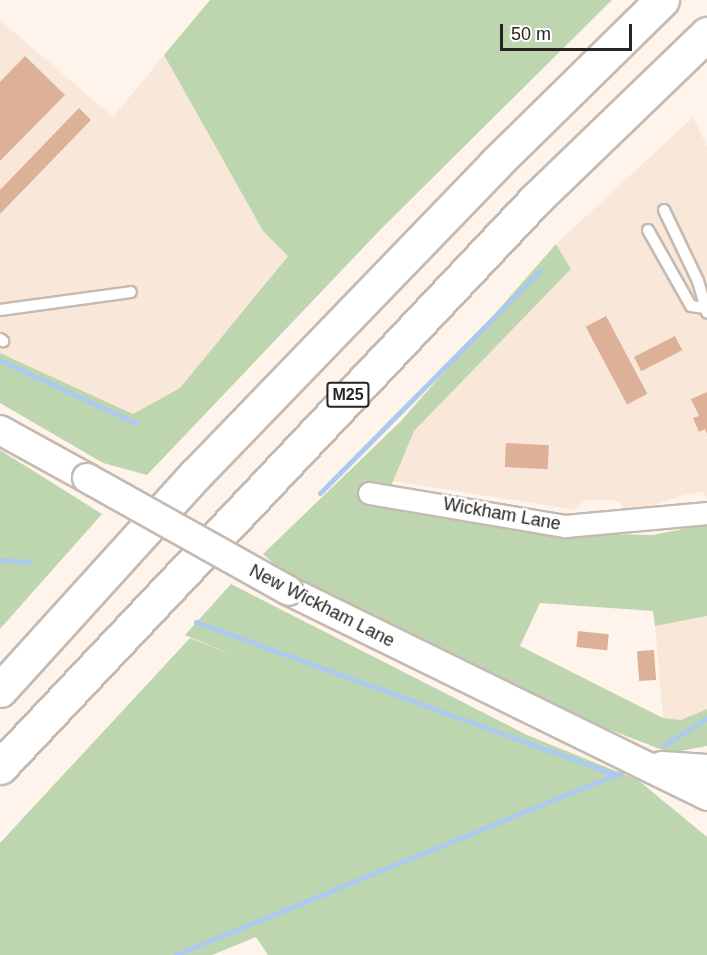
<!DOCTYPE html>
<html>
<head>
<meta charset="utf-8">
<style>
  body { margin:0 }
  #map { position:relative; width:707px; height:955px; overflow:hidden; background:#fff4eb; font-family:Helvetica,sans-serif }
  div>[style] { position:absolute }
  .built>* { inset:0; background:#f9e8d9 }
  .green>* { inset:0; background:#bed6af }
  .stream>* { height:5px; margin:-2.5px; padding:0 2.5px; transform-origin:2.5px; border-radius:2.5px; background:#abcaee }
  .building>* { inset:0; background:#dcb198; transform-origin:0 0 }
  .roads { filter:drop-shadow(2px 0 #c5bab1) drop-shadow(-2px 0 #c5bab1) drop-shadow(0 2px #c5bab1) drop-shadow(0 -2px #c5bab1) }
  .lane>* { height:10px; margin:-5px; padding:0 5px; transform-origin:5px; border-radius:5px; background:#fff }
  .street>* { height:21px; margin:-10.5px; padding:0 10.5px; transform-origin:10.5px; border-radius:10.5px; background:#fff }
  .secondary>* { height:28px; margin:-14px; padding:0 14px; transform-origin:14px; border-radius:14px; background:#fff }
  .highway>* { height:33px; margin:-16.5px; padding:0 16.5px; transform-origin:16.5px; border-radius:16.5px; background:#fff }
  .bridges { filter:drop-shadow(2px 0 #c5bab1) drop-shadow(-2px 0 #c5bab1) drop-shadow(0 2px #c5bab1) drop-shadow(0 -2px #c5bab1) }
  .secondary-bridge>* { height:28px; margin:-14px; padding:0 14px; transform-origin:14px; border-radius:14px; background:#fff }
  span { translate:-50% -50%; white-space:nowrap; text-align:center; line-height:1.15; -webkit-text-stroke:5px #fff; paint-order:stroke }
  .shield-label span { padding:2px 4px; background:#fff; border:2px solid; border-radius:4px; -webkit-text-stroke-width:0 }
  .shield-label { font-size:16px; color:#272320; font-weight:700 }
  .street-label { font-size:18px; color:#272320 }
  .scale { position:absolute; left:500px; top:24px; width:132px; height:27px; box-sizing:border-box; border:3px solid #272320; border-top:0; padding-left:8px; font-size:18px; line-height:21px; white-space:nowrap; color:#272320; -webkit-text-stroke:4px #fff; paint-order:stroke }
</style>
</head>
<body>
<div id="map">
  <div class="built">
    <i style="clip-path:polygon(0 20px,113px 117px,164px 55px,263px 231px,288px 255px,180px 388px,133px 414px,0 353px)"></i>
    <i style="clip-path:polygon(693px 117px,707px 146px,707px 500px,703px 492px,684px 495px,625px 515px,621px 504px,613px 500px,585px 500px,575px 510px,393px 481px,414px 431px,571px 269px,556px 244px)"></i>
    <i style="clip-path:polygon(707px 616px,707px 709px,681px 720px,663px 718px,655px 626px)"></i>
  </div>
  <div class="green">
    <i style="clip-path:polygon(210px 0,612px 0,381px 229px,147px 475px,103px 463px,0 403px,0 353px,133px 414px,180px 388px,288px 256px,263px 231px,164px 55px)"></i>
    <i style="clip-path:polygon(556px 244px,571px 269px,414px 431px,383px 505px,564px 533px,653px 535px,707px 524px,707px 616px,655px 626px,653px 611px,540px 603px,520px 646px,663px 718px,681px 720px,707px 709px,707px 746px,670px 753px,559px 710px,293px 581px,263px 554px,401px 421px)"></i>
    <i style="clip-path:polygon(0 450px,102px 514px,0 629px)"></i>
    <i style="clip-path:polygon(231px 584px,527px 735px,638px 780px,707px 837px,707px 955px,268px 955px,256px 937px,212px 955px,0 955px,0 843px,190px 638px,237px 657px,185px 635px)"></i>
  </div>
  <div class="stream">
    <i style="left:0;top:360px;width:150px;rotate:24.9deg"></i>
    <i style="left:320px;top:493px;width:313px;rotate:-45.3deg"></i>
    <i style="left:0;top:560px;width:30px;rotate:4deg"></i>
    <i style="left:196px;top:622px;width:449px;rotate:20deg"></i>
    <i style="left:664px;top:745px;width:51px;rotate:-32.1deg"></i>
    <i style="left:175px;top:955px;width:487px;rotate:-22.3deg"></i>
  </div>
  <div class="building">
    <i style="clip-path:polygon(25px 56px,65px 95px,0 161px,0 82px)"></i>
    <i style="clip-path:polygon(79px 108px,91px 120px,0 214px,0 190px)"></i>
    <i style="left:606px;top:316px;width:88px;height:23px;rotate:62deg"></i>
    <i style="left:675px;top:336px;width:16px;height:46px;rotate:63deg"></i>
    <i style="clip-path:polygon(707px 392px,707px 434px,705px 429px,699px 432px,693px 418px,699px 416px,691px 399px)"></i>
    <i style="left:506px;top:443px;width:43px;height:24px;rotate:3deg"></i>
    <i style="left:578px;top:631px;width:31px;height:16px;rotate:6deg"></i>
    <i style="left:654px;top:650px;width:30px;height:17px;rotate:86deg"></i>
  </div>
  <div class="roads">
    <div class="lane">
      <i style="left:664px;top:210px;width:79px;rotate:64.4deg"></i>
      <i style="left:698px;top:281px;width:33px;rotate:74deg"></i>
      <i style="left:648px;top:230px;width:87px;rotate:60.5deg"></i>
      <i style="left:691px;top:306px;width:14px;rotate:8deg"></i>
      <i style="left:0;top:310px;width:132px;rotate:-7.8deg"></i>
      <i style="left:0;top:339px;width:4px;rotate:34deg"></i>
    </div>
    <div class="street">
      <i style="left:369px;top:493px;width:199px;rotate:9.6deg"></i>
      <i style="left:565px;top:526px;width:143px;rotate:-5.2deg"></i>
    </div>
    <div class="secondary">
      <i style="left:0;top:430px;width:99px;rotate:28.9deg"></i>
      <i style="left:289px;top:591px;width:466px;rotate:26.1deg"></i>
      <i style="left:662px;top:766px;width:45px;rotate:3.8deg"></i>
    </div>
    <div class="highway">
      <i style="left:0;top:690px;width:293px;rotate:-47.8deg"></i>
      <i style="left:197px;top:473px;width:429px;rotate:-46deg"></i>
      <i style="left:495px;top:164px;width:234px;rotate:-44.5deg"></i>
      <i style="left:0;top:767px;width:780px;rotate:-46.66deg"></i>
      <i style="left:535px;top:200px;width:239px;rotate:-44deg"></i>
    </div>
  </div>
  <div class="bridges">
    <div class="secondary-bridge">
      <i style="left:87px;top:478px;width:231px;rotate:29.2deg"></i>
    </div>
  </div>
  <div class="shield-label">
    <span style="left:348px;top:395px">M25</span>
  </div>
  <div class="street-label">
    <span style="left:502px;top:514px;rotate:10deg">Wickham Lane</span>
    <span style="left:322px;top:606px;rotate:27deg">New Wickham Lane</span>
  </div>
  <div class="scale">50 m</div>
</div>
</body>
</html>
